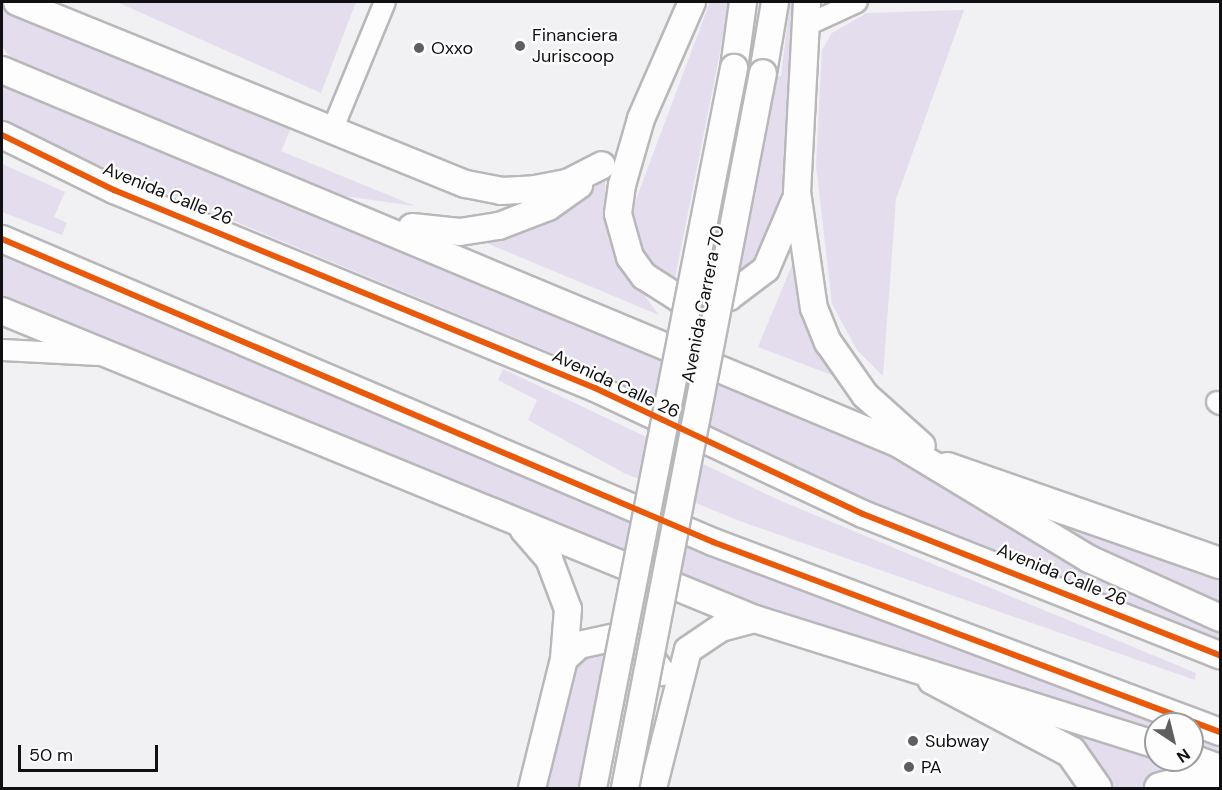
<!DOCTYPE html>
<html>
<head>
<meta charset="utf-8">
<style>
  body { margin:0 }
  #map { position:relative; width:1222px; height:790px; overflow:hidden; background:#f1f0f3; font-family:"DM Sans",sans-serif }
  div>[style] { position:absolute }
  .green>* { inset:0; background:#e3ddee }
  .roads { filter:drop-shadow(2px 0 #b8b7b9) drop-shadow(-2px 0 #b8b7b9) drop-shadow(0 2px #b8b7b9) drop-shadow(0 -2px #b8b7b9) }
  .minor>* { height:20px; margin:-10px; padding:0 10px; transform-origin:10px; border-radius:10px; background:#fdfdfd }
  .major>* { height:26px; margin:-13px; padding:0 13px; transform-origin:13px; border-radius:13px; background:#fdfdfd }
  .highway>* { height:30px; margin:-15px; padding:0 15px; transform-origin:15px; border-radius:15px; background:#fdfdfd }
  .bridges { filter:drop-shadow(2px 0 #b8b7b9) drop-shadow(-2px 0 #b8b7b9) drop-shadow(0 2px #b8b7b9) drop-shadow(0 -2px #b8b7b9) }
  .major-bridge>* { height:26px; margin:-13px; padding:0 13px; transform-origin:13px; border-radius:13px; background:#fdfdfd }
  .cycleway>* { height:6px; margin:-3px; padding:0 3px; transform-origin:3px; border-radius:3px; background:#e8590c }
  .dots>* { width:16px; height:16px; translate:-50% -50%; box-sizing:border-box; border:3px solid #fefdfe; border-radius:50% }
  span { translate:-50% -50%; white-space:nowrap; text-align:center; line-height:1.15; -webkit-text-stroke:4.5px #fefdfe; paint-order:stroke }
  .poi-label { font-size:18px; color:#100f11 }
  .left { translate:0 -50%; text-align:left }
  .street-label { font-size:18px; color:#100f11 }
  .frame { position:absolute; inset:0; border:3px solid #100f11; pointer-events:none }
  .north { position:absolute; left:1144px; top:712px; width:60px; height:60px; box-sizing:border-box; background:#fefdfe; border:2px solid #9f9e9f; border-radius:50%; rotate:145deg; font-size:16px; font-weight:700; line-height:24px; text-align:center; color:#100f11 }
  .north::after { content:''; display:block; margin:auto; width:21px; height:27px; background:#5f5e60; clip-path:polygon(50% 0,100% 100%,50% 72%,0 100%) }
  .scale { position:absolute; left:18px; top:745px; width:140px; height:27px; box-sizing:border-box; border:3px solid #100f11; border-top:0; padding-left:8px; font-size:18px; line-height:21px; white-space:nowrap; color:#100f11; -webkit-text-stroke:4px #fefdfe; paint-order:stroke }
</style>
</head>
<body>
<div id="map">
  <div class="green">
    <i style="clip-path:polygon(117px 2px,356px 2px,321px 93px)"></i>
    <i style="clip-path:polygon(710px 2px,730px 2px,674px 283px,644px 258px,629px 218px)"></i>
    <i style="clip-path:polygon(790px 2px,795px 2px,783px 201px,770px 247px,734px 286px,774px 78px,781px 76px)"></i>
    <i style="clip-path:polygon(2px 6px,292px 126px,281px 151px,415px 206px,337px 195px,23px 71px,2px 47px)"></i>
    <i style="clip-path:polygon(964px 10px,896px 199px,883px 376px,857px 350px,832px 304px,816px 165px,822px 50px,832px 33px,867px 13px)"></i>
    <i style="clip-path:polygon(2px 81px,851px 434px,964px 492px,1104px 582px,1220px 632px,1220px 644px,768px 461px,617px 380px,2px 125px)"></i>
    <i style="clip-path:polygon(2px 164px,65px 192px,54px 217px,67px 223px,62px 235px,2px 212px)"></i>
    <i style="clip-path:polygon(605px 180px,606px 218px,614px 254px,659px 315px,484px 242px,544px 223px)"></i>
    <i style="clip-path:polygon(2px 256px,164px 324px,1181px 724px,1156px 724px,1156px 730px,864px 645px,718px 591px,2px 297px)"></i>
    <i style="clip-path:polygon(794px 260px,813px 336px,837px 377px,758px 347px)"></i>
    <i style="clip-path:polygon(503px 369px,781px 501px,1196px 673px,1195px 680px,737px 520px,624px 473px,528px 420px,537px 400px,498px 380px)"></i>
    <i style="clip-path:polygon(1003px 489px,1220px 578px,1220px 604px,1112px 558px)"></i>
    <i style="clip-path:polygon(608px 648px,578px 788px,544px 788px,577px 664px,586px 652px)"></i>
    <i style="clip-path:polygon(1049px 726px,1125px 746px,1184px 770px,1139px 788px,1111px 788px,1103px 767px)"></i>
    <i style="clip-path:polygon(1192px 728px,1220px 739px,1220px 756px,1192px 745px)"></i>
  </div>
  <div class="roads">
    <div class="minor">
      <i style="left:805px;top:26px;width:57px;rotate:-24.8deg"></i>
      <i style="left:333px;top:128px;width:136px;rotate:-67.6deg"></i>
      <i style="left:2px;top:350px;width:96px;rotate:3deg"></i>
      <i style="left:1217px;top:402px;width:4px;rotate:34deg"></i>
    </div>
    <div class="major">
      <i style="left:17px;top:2px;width:484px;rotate:22.1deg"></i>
      <i style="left:466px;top:184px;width:36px;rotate:11deg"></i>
      <i style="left:501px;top:191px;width:34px;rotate:-3deg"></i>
      <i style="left:535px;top:189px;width:33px;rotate:-11deg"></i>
      <i style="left:567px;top:183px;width:39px;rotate:-27deg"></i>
      <i style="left:692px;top:2px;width:128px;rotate:113.6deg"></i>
      <i style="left:641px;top:119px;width:69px;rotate:106.1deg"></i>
      <i style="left:622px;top:185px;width:29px;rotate:98deg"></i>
      <i style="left:618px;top:214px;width:45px;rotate:74.4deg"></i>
      <i style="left:630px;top:257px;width:24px;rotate:54deg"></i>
      <i style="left:644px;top:276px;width:43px;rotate:32.6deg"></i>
      <i style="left:680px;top:299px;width:27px;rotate:8deg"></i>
      <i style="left:707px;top:303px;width:23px;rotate:-15deg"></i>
      <i style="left:729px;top:297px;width:46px;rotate:-37.1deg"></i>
      <i style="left:766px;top:269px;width:74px;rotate:-66.9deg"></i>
      <i style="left:807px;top:2px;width:190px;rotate:93deg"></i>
      <i style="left:797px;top:192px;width:117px;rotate:81.7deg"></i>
      <i style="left:814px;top:308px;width:37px;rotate:68deg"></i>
      <i style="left:828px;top:342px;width:65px;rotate:55.1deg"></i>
      <i style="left:865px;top:395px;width:76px;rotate:41.8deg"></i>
      <i style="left:734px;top:68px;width:67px;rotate:-82.2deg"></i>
      <i style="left:2px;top:70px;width:972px;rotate:22.63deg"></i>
      <i style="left:899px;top:444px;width:222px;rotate:31.2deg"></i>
      <i style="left:1089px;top:559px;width:144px;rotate:24.2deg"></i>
      <i style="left:763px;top:73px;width:72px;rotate:-80.4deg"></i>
      <i style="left:2px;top:135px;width:125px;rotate:26.2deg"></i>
      <i style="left:114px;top:190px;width:520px;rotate:22.37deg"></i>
      <i style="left:595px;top:388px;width:296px;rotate:25.2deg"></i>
      <i style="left:863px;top:514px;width:384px;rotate:21.6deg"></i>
      <i style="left:412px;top:227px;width:48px;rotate:5.9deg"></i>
      <i style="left:460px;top:232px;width:39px;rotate:-9deg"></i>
      <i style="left:499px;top:226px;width:53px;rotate:-21.2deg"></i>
      <i style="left:548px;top:207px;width:38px;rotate:-35deg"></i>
      <i style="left:2px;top:239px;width:773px;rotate:23.08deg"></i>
      <i style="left:713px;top:542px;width:541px;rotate:20.54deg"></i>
      <i style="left:2px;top:311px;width:814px;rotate:22.25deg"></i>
      <i style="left:755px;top:619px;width:420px;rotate:17.4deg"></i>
      <i style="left:523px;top:529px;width:40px;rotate:49deg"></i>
      <i style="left:549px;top:559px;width:53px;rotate:69.2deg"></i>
      <i style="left:568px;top:609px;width:50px;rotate:94.6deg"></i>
      <i style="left:564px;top:659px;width:133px;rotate:103.9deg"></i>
      <i style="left:564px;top:659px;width:21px;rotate:-43deg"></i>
      <i style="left:579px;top:645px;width:42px;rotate:-12.4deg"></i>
      <i style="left:620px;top:636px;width:23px;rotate:23deg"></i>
      <i style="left:641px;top:645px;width:34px;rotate:53deg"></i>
      <i style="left:1192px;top:758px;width:30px;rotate:20deg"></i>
      <i style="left:653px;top:788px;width:142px;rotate:-75.8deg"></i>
      <i style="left:688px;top:650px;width:40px;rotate:-34deg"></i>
      <i style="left:721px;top:628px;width:35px;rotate:-15deg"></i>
    </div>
    <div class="highway">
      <i style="left:947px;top:468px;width:289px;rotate:19.2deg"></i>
      <i style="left:933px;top:679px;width:156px;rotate:27.9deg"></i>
      <i style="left:1071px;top:752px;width:44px;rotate:55.2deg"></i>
      <i style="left:1160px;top:788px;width:62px;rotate:-14deg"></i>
    </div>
  </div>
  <div class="bridges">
    <div class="major-bridge">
      <i style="left:593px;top:788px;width:734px;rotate:-78.92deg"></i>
      <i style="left:625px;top:788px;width:728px;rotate:-79.08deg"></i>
    </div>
  </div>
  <div class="cycleway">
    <i style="left:2px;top:135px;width:125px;rotate:26.2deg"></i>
    <i style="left:114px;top:190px;width:520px;rotate:22.37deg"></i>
    <i style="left:595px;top:388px;width:296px;rotate:25.2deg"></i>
    <i style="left:863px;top:514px;width:384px;rotate:21.6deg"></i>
    <i style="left:2px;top:239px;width:773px;rotate:23.08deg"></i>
    <i style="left:713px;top:542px;width:541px;rotate:20.54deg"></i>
  </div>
  <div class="dots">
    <i style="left:520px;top:46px;background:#5f5e60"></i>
    <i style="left:419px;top:48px;background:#5f5e60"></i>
    <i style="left:913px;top:741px;background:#5f5e60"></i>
    <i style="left:909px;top:767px;background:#5f5e60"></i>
  </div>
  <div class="poi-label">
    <span class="left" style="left:532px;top:46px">Financiera<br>Juriscoop</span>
    <span class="left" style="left:431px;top:48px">Oxxo</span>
    <span class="left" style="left:925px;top:741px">Subway</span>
    <span class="left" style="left:921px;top:767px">PA</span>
  </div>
  <div class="street-label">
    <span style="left:168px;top:194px;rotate:22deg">Avenida Calle 26</span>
    <span style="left:703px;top:304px;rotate:-79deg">Avenida Carrera 70</span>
    <span style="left:616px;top:384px;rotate:25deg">Avenida Calle 26</span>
    <span style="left:1062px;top:575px;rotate:22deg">Avenida Calle 26</span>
  </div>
  <div class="frame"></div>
  <div class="north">N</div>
  <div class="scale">50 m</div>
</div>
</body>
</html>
